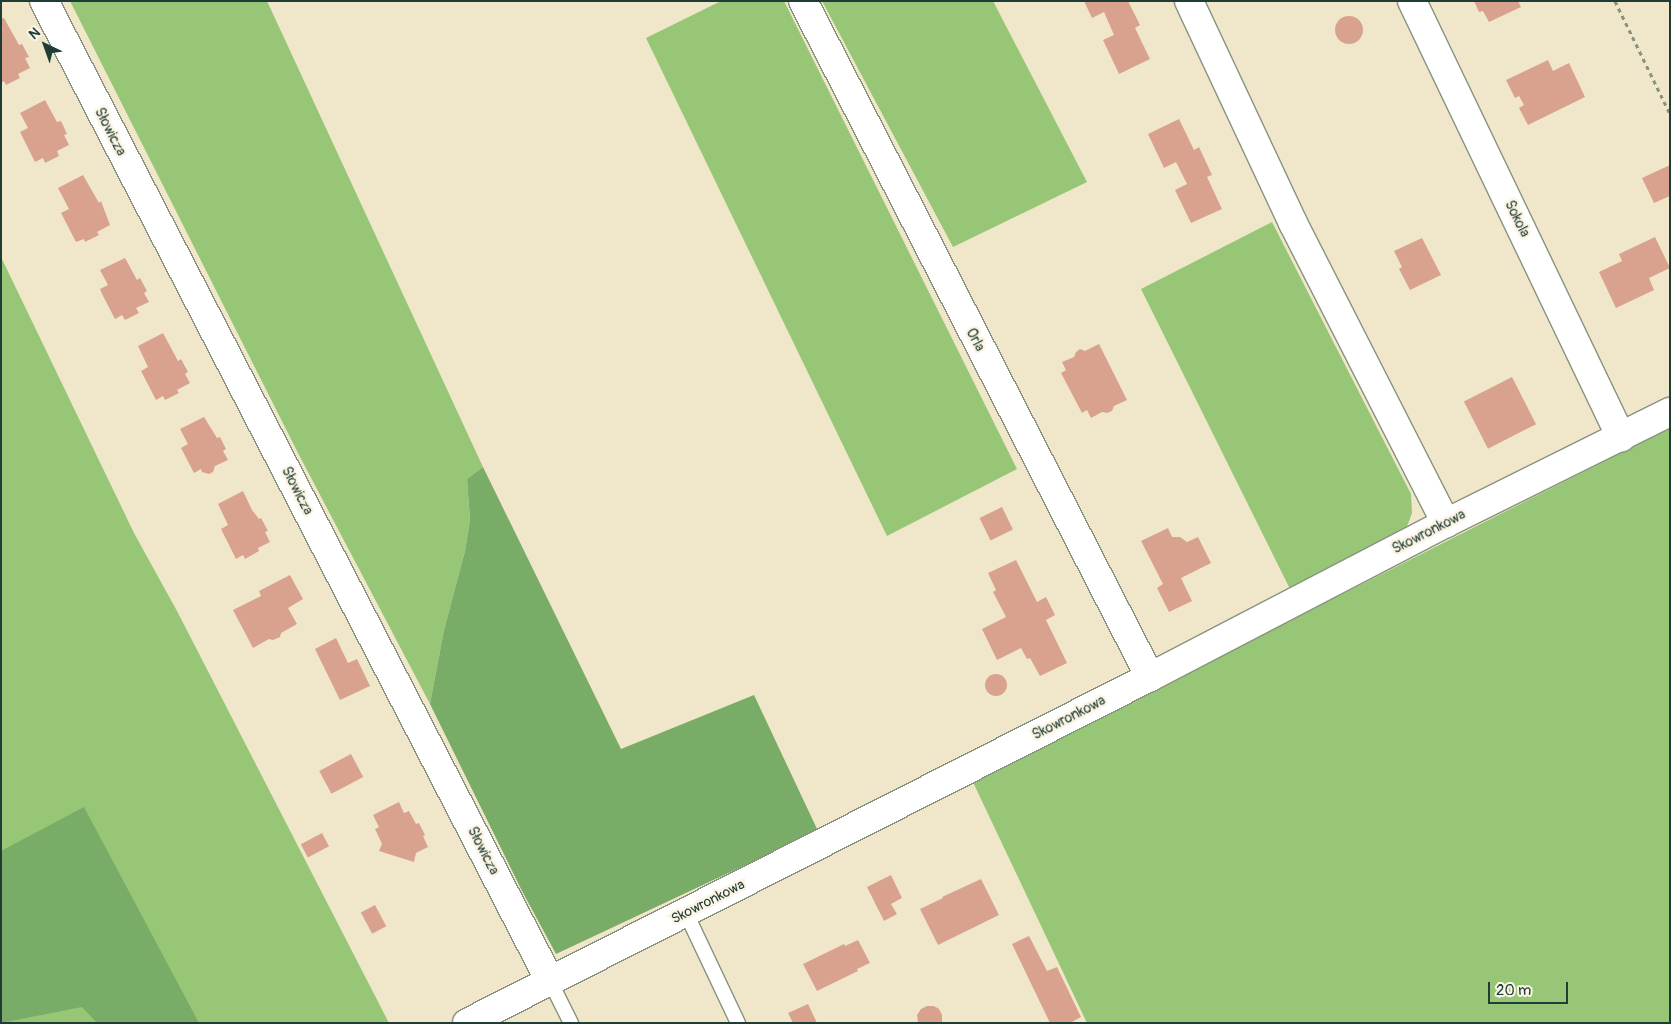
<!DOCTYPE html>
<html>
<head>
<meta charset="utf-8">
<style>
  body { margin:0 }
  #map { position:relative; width:1671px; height:1024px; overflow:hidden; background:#f0e7ca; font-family:Pangolin,sans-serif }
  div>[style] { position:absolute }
  .green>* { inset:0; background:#97c776 }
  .forest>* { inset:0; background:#79ac67 }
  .building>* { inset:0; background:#d9a28f; transform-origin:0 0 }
  .round { border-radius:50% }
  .path>* { height:3px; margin-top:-1.5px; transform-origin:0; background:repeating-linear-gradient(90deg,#88927f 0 4px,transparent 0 8px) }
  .roads { filter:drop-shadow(1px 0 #88927f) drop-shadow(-1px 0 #88927f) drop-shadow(0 1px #88927f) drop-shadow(0 -1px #88927f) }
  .service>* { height:14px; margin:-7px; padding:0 7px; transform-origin:7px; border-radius:7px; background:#fff }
  .minor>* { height:28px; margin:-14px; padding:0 14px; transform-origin:14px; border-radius:14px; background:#fff }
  span { translate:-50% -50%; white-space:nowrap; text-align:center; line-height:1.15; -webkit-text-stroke:5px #fcf5e5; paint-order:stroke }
  .street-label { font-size:14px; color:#1f3d34 }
  .frame { position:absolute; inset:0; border:2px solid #1f3d34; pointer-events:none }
  .north { position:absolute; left:20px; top:20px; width:50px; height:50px; -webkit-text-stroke:4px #fcf5e5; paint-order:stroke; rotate:318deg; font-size:14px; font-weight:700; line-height:20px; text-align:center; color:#1f3d34 }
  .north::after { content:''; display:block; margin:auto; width:18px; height:22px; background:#1f3d34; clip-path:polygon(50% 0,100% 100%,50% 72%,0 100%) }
  .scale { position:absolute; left:1488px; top:982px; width:80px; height:22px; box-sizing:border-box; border:2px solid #1f3d34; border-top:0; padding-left:6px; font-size:15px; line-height:18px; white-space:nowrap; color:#1f3d34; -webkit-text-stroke:4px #fcf5e5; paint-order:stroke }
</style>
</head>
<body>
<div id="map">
  <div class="green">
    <i style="clip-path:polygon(70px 1px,267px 1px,483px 467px,467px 479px,470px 520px,465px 551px,444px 630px,430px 704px,298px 453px)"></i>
    <i style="clip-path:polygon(721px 1px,784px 1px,1017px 469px,887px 536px,646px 38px)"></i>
    <i style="clip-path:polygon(822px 1px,993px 1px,1087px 182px,953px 247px)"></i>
    <i style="clip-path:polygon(1272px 222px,1411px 494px,1412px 513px,1404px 535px,1292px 593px,1141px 289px)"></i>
    <i style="clip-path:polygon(1px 257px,134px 533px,177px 611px,389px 1023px,1px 1023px)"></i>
    <i style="clip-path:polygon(1670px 428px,1670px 1023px,1087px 1023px,971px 778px,1224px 654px)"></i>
  </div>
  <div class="forest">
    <i style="clip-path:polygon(483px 467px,621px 749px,754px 695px,818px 831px,556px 954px,522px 891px,430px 704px,444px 630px,465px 551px,470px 520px,467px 479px)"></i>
    <i style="clip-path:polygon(84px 807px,199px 1023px,97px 1023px,82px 1007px,1px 1023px,1px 851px)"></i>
  </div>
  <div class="building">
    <i style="clip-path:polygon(1084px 1px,1128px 1px,1140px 25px,1135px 28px,1150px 59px,1119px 74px,1103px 40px,1114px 35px,1104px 12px,1092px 18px)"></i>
    <i style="clip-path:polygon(1474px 1px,1518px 1px,1521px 7px,1489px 22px,1483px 11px,1479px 12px)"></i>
    <i class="round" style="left:1335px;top:16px;width:28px;height:28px"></i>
    <i style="clip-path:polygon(4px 18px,19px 45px,22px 44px,29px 57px,25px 58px,30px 68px,18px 74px,20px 78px,6px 85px,4px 81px,1px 83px,1px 19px)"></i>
    <i style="clip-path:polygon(1548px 60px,1553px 71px,1569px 63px,1585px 97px,1528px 125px,1519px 108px,1524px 105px,1519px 96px,1515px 98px,1506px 80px)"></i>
    <i style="clip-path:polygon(45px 100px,57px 122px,61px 121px,67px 134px,64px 135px,69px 145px,57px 151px,59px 156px,45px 163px,43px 158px,35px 162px,20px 132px,28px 128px,20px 113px)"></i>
    <i style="clip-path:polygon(1179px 119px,1194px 150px,1199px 147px,1212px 175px,1207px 177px,1222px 209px,1191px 223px,1175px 190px,1187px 184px,1176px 162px,1164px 168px,1148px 134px)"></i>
    <i style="clip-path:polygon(1670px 165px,1670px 196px,1654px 203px,1642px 178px)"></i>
    <i style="clip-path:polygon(83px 175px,99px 203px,101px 201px,110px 225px,97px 232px,99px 235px,85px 242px,84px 239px,76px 242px,61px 213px,69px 209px,58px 188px)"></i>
    <i style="clip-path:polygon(1655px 237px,1670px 268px,1649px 278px,1654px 290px,1616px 308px,1599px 272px,1622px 261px,1619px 254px)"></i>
    <i style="clip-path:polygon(1422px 238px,1441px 275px,1410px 290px,1399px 269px,1402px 267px,1394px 251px)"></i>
    <i style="clip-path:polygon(125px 258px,137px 280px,140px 278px,147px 291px,144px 293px,149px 302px,136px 308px,139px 313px,125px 320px,122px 315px,115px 319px,103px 296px,100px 289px,108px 285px,100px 270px)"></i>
    <i style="clip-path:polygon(163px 333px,178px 361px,181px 359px,188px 372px,185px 374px,190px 383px,177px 390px,179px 393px,165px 400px,163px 396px,156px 400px,141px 371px,148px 367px,138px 346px)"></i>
    <i style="clip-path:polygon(1099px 344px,1127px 400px,1114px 406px,1112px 411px,1107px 413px,1102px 412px,1091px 418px,1087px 410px,1082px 413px,1061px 373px,1066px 370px,1062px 362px,1074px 357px,1076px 352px,1080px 349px,1085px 351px)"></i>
    <i style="left:1512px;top:377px;width:53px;height:54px;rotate:63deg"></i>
    <i style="clip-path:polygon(204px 417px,217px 438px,220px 437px,226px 449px,223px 451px,228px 460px,215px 466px,213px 472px,209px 474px,202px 472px,201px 469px,194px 473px,181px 448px,188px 444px,180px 429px)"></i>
    <i style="clip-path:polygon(243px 491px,252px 510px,259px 519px,261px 518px,268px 531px,265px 532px,270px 542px,258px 548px,259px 551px,245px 559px,243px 555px,236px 559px,221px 529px,228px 525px,218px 504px)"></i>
    <i style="left:1002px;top:507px;width:25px;height:25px;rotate:64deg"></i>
    <i style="clip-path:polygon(1168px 528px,1172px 537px,1180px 537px,1187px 542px,1198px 537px,1211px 563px,1181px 578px,1192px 601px,1169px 612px,1157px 588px,1163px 584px,1141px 541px)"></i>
    <i style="clip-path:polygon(1016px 560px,1037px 602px,1046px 597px,1055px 615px,1046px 620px,1067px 663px,1040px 676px,1030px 658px,1027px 659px,1021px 648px,997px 660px,982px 629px,1006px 617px,993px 592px,996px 590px,988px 573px)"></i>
    <i style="clip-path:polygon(290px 575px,303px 599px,288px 608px,297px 624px,281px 633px,280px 637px,273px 640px,269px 639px,253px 648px,233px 610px,261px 596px,259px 591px)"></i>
    <i style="clip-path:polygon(336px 638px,348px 663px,357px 659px,370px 686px,340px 700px,315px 649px)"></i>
    <i class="round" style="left:985px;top:674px;width:22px;height:22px"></i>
    <i style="left:351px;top:754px;width:26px;height:36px;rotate:62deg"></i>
    <i style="clip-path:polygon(399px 802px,404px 813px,409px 811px,416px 824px,419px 823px,425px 835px,423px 836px,428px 847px,416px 853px,414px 862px,379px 851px,382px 844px,375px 829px,379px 827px,373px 815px)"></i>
    <i style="left:322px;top:833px;width:15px;height:24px;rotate:62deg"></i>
    <i style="clip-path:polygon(891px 875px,902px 898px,891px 904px,897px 914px,884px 921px,867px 887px)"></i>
    <i style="clip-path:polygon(981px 879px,999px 915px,938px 945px,920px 909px,943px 898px,942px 897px)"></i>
    <i style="left:375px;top:905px;width:24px;height:16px;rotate:62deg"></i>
    <i style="clip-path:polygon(1029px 936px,1047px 971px,1057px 967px,1081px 1017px,1070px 1023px,1050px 1023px,1012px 944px)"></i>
    <i style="clip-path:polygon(858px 940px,870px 963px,857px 969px,858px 971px,817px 991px,803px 964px,844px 944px,845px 946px)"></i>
    <i style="clip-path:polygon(808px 1004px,817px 1023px,793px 1023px,788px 1013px)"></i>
    <i style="clip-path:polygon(927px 1006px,934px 1006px,939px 1009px,942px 1015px,942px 1023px,918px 1023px,917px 1015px,921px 1009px)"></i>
  </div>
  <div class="path">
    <i style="left:1615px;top:1px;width:126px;rotate:64deg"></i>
  </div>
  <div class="roads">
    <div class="service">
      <i style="left:686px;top:913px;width:122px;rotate:64.7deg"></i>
      <i style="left:550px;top:981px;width:47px;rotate:63.4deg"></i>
    </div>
    <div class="minor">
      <i style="left:44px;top:1px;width:1103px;rotate:62.69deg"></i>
      <i style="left:803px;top:1px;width:760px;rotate:62.83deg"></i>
      <i style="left:1189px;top:1px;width:245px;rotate:64.9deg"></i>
      <i style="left:1293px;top:223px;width:337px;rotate:63deg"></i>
      <i style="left:1412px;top:1px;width:484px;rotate:64.4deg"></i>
      <i style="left:467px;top:1023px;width:766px;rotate:-26.87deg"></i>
      <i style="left:1150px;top:677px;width:334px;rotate:-27.5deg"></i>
      <i style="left:1446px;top:523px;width:250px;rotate:-26.4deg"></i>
    </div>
  </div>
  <div class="street-label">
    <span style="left:110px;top:132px;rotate:63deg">Słowicza</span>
    <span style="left:1517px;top:219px;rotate:64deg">Sokola</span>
    <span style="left:975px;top:340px;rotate:63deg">Orla</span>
    <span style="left:297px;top:491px;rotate:63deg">Słowicza</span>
    <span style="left:1429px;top:532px;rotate:-27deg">Skowronkowa</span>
    <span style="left:1069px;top:718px;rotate:-27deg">Skowronkowa</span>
    <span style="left:483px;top:851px;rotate:63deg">Słowicza</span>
    <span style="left:708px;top:902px;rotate:-27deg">Skowronkowa</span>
  </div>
  <div class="frame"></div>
  <div class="north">N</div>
  <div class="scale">20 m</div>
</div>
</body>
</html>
